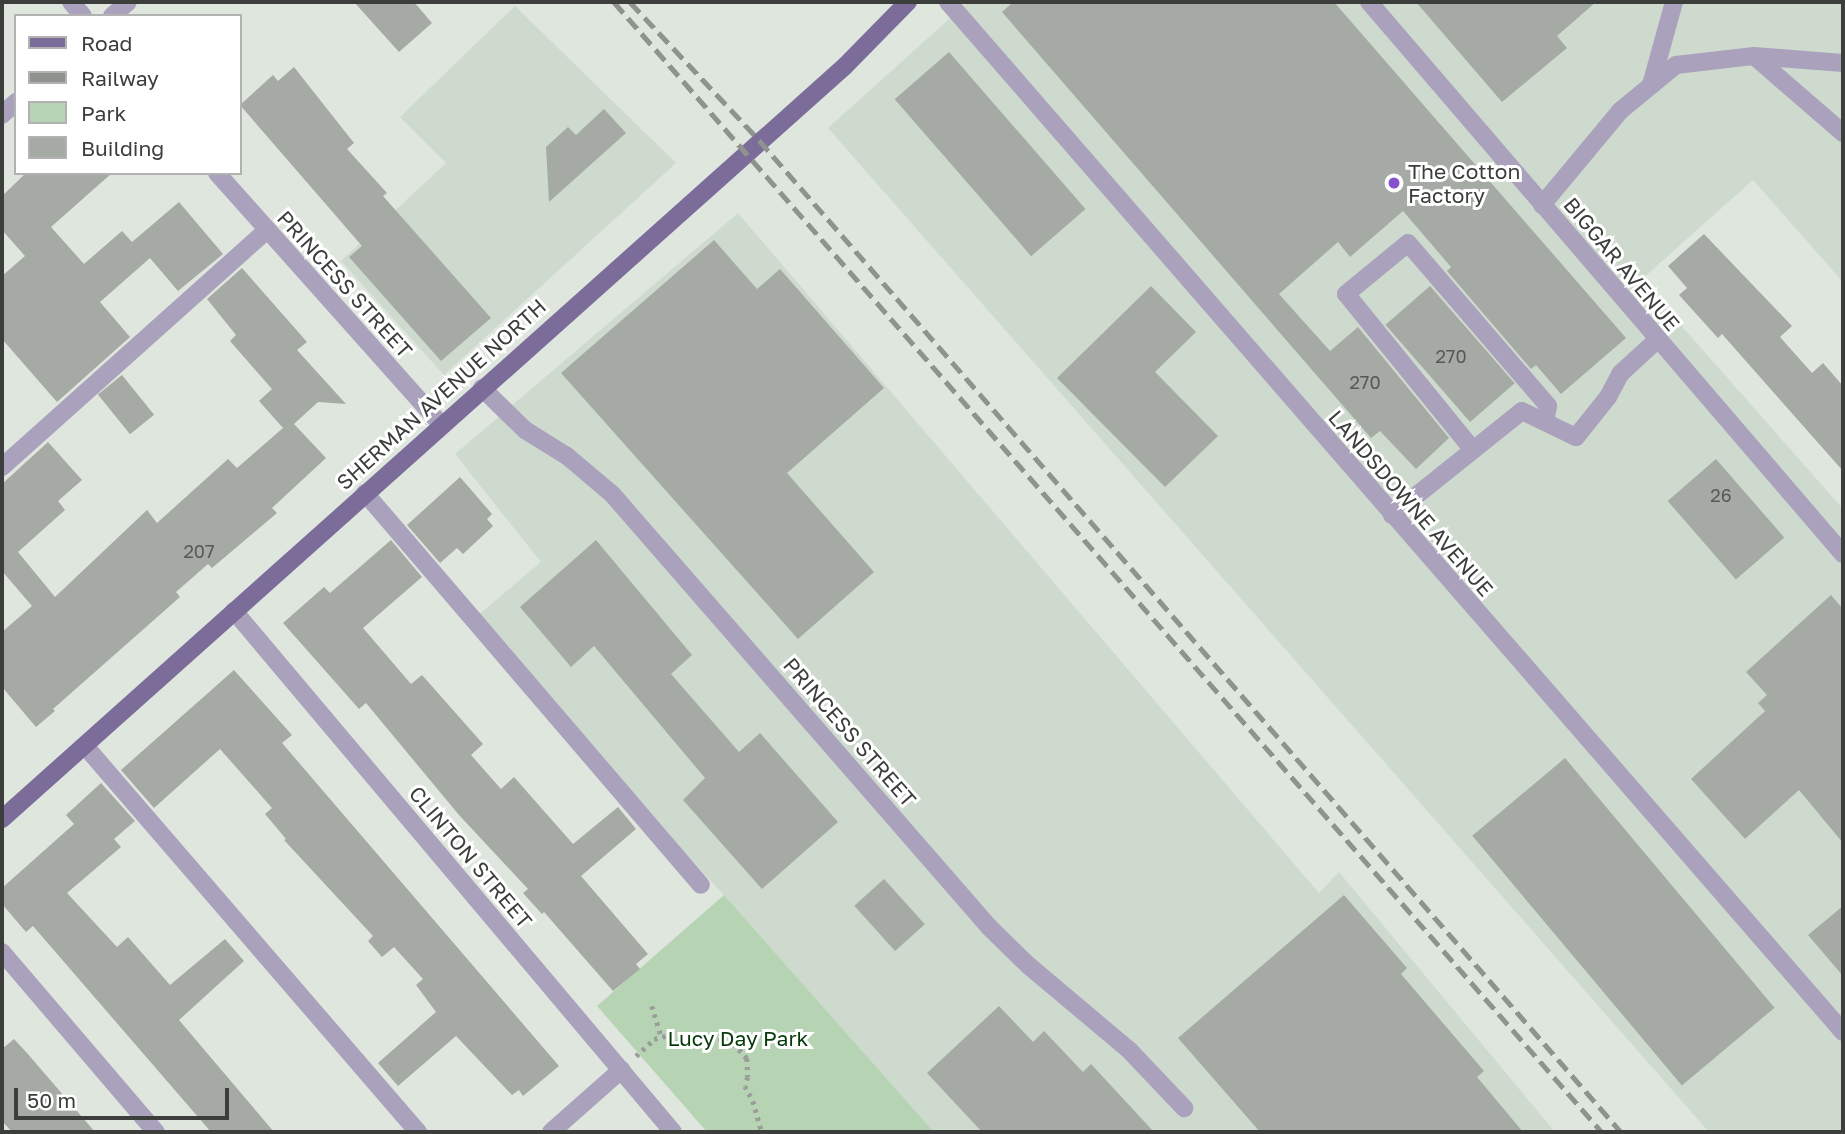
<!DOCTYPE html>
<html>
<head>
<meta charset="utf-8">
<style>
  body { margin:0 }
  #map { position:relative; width:1845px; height:1134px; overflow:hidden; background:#dfe6de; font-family:"Golos Text",sans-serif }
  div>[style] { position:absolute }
  .built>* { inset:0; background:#cedacd }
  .green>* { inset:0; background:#b6d4b4 }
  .building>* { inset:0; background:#a5aba4; transform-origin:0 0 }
  .path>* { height:4.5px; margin-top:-2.25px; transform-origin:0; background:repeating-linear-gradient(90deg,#999e98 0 3.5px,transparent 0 8.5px) }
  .minor>* { height:18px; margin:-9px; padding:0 9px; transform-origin:9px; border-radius:9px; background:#aaa2bc }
  .major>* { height:18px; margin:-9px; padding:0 9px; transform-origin:9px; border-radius:9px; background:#7b6c9a }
  .rail>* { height:5px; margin-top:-2.5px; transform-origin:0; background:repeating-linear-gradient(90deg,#8e938e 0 14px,transparent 0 21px) }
  .dots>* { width:19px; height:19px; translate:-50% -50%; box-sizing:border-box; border:4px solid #fff; border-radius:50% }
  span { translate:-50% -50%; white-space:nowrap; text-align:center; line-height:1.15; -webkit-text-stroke:6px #fff; paint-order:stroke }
  .number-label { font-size:18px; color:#565955 }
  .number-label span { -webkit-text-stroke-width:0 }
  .poi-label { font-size:21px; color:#3b3e3b }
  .left { translate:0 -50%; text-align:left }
  .street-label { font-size:21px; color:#3b3e3b }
  .park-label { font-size:21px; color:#063a0b }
  .frame { position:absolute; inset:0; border:4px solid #3b3e3b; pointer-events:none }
  .legend { position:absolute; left:14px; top:14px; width:228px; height:161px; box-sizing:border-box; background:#fff; border:2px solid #b1b2b1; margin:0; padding:9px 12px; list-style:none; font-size:21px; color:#3b3e3b }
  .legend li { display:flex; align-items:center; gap:14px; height:35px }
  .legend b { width:35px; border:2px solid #b1b2b1 }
  .scale { position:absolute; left:14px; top:1088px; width:215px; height:32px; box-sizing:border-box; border:4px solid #3b3e3b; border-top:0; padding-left:9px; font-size:21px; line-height:24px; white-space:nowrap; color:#3b3e3b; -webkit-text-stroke:5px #fff; paint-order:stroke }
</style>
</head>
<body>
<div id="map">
  <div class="built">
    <i style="clip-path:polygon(968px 2px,1843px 2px,1843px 282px,1753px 180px,1641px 280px,1843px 509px,1843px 1132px,1709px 1132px,828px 128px)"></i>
    <i style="clip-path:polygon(515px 6px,676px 163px,444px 375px,341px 261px,446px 163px,400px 117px)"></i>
    <i style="clip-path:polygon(738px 213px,1319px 893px,1339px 872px,1555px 1132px,934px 1132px,724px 895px,469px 623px,541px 562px,455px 454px)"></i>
  </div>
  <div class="green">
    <i style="clip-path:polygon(724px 895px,934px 1132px,707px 1132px,597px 1006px)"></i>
  </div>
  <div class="building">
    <i style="clip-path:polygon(354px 2px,414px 2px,432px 23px,399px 52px)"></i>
    <i style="clip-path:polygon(1013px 2px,1334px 2px,1626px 338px,1561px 394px,1536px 365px,1531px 369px,1447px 271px,1451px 267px,1403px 211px,1350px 257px,1338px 242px,1279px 294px,1330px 351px,1358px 327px,1449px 438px,1416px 469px,1380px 431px,1371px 438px,1002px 12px)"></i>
    <i style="clip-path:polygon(1416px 2px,1596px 2px,1557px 36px,1567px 48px,1502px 102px)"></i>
    <i style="left:949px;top:52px;width:208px;height:72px;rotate:49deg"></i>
    <i style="clip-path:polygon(294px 67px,354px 143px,347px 149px,387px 193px,383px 196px,491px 318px,441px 361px,349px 257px,362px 246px,240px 105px,273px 75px,278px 81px)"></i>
    <i style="clip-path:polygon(604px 109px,626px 133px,549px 202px,546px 147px,568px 127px,576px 135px)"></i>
    <i style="clip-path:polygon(26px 173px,112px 173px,51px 227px,84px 264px,122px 231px,132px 242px,179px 202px,223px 254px,178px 291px,150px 258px,100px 302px,130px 337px,57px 402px,2px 339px,2px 276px,25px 256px,2px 230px,2px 196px)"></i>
    <i style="clip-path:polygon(1704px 234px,1792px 326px,1780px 337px,1812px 373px,1823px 363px,1843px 386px,1843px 471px,1722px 334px,1718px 338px,1679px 295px,1687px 288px,1668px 266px)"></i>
    <i style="clip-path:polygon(714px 240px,757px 289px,780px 269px,884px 388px,787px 473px,874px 572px,798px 639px,561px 373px)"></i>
    <i style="clip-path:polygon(242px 268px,307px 342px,297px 350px,346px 404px,318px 402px,294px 424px,326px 458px,272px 508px,277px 513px,212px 568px,208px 564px,176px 592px,180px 597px,53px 709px,55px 711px,36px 727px,2px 687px,2px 632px,32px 606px,2px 571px,2px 484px,48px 442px,82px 480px,58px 501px,65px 510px,18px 552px,55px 597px,147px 510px,157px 523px,228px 459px,237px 468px,283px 428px,259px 401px,272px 389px,230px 341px,236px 335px,207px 299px)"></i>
    <i style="clip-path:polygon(1151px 286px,1196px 332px,1155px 372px,1218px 436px,1165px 487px,1057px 378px)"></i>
    <i style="left:1430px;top:286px;width:129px;height:59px;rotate:49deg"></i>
    <i style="left:122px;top:375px;width:51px;height:31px;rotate:51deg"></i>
    <i style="left:1716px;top:459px;width:104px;height:64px;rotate:49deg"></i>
    <i style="clip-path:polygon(460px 477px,492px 514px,487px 519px,493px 526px,463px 554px,457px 548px,440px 563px,407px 525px)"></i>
    <i style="clip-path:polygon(391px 540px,422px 577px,363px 628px,411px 684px,422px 675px,483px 744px,471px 755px,501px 789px,514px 777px,573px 844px,618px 807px,636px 829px,581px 876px,648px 954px,636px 964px,640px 969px,613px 991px,544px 912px,542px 914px,523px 893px,528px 889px,459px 815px,366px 703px,359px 709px,283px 623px,324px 587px,330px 593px)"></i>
    <i style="clip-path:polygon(596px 540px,692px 655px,671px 674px,739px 752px,760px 733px,838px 822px,762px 889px,683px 800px,705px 778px,594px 646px,571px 667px,520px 607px)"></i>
    <i style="clip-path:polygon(1831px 595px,1843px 609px,1843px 843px,1799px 790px,1745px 839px,1691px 779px,1765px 711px,1758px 703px,1767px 695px,1746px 672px)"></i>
    <i style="clip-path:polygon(234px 670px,292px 735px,282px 743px,559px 1066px,523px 1096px,519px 1090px,512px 1095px,456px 1036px,398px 1086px,378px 1063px,436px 1012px,416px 985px,423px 979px,394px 947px,382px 957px,368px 941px,373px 936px,284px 840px,286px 839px,265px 814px,272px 808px,220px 749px,154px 808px,121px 770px)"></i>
    <i style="left:1565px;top:758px;width:326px;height:121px;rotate:50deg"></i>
    <i style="clip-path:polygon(101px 783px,135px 821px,114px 839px,121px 847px,67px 893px,117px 947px,128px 937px,170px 985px,225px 939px,244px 961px,179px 1020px,274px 1132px,211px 1132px,33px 926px,26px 932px,2px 904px,2px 888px,74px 824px,66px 815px)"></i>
    <i style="left:884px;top:879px;width:61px;height:40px;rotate:48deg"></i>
    <i style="clip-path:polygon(1344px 895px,1407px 968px,1401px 974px,1484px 1071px,1477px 1077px,1523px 1132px,1260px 1132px,1178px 1038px)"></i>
    <i style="clip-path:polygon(1843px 906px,1843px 976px,1808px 935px)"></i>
    <i style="clip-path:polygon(999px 1006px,1033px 1042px,1044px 1031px,1083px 1072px,1091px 1064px,1154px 1132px,982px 1132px,927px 1073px)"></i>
    <i style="clip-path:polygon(14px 1039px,27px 1053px,95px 1132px,12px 1132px,2px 1121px,2px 1049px)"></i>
  </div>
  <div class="path">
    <i style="left:652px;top:1006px;width:31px;rotate:73deg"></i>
    <i style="left:636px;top:1056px;width:25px;rotate:-43deg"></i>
    <i style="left:654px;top:1039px;width:16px;rotate:-15deg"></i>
    <i style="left:669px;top:1035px;width:16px;rotate:18deg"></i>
    <i style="left:684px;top:1040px;width:39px"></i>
    <i style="left:723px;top:1040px;width:10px;rotate:17deg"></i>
    <i style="left:733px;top:1043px;width:21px;rotate:47deg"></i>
    <i style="left:747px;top:1058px;width:19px;rotate:87deg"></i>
    <i style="left:748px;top:1077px;width:9px;rotate:108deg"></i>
    <i style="left:745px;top:1086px;width:17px;rotate:62deg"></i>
    <i style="left:753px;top:1101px;width:32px;rotate:74deg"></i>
  </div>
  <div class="minor">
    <i style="left:71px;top:2px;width:18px;rotate:49deg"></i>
    <i style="left:948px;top:2px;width:1365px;rotate:49.01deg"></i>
    <i style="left:1369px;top:2px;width:728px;rotate:49.35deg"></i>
    <i style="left:112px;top:16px;width:21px;rotate:-41deg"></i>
    <i style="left:1754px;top:56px;width:89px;rotate:4.5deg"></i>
    <i style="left:1651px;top:85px;width:86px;rotate:-74.5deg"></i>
    <i style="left:2px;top:115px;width:19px;rotate:-43deg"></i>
    <i style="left:217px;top:173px;width:336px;rotate:48.3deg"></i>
    <i style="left:1542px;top:205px;width:122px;rotate:-50.3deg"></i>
    <i style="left:1620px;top:111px;width:72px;rotate:-39.4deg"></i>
    <i style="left:1676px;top:65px;width:79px;rotate:-6.6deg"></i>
    <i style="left:1754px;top:56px;width:118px;rotate:40.9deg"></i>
    <i style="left:482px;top:388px;width:60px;rotate:44.3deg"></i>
    <i style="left:525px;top:430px;width:49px;rotate:31.8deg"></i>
    <i style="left:567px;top:456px;width:59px;rotate:40.2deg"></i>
    <i style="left:612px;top:494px;width:574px;rotate:48.95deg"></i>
    <i style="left:989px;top:927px;width:54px;rotate:44.3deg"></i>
    <i style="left:1028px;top:965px;width:133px;rotate:40.1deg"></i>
    <i style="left:1130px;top:1051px;width:79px;rotate:46.5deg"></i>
    <i style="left:1473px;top:450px;width:201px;rotate:-129.1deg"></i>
    <i style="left:1346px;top:294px;width:80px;rotate:-39.4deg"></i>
    <i style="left:1408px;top:243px;width:215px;rotate:49.3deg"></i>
    <i style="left:1548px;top:406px;width:16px;rotate:101deg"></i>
    <i style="left:2px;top:467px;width:354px;rotate:-41.8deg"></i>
    <i style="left:365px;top:493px;width:516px;rotate:49.4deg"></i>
    <i style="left:1392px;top:515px;width:166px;rotate:-38.7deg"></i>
    <i style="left:1522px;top:411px;width:60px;rotate:25.7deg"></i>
    <i style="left:1576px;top:437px;width:51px;rotate:-51.3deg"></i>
    <i style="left:1608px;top:397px;width:27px;rotate:-62deg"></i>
    <i style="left:1621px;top:373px;width:49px;rotate:-42.5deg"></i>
    <i style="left:234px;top:611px;width:681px;rotate:49.88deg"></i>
    <i style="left:85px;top:746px;width:510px;rotate:49.22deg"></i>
    <i style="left:2px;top:952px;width:237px;rotate:49.5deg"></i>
    <i style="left:551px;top:1132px;width:94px;rotate:-41.5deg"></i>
  </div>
  <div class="major">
    <i style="left:2px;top:819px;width:1130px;rotate:-41.77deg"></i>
    <i style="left:845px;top:66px;width:90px;rotate:-45.5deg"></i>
  </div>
  <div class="rail">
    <i style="left:614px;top:2px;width:1501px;rotate:48.84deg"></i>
    <i style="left:630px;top:2px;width:189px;rotate:46.9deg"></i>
    <i style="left:759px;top:140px;width:1314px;rotate:49.01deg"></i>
  </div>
  <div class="dots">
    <i style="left:1394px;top:183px;background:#8554cd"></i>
  </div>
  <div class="number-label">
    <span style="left:1451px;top:356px">270</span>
    <span style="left:1365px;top:382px">270</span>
    <span style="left:1721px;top:495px">26</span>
    <span style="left:199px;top:551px">207</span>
  </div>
  <div class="poi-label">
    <span class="left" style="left:1408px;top:183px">The Cotton<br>Factory</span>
  </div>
  <div class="street-label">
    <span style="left:1622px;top:264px;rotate:50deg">BIGGAR AVENUE</span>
    <span style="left:345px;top:284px;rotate:48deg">PRINCESS STREET</span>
    <span style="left:441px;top:394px;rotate:-42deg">SHERMAN AVENUE NORTH</span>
    <span style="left:1411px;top:503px;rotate:49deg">LANDSDOWNE AVENUE</span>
    <span style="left:850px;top:732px;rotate:49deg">PRINCESS STREET</span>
    <span style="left:471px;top:857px;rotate:50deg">CLINTON STREET</span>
  </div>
  <div class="park-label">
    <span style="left:738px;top:1038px">Lucy Day Park</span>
  </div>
  <div class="frame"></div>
  <ul class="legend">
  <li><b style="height:9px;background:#7b6c9a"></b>Road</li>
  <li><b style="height:9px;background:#8e938e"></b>Railway</li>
  <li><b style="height:19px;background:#b6d4b4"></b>Park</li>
  <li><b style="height:19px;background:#a5aba4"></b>Building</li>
  </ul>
  <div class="scale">50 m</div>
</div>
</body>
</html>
